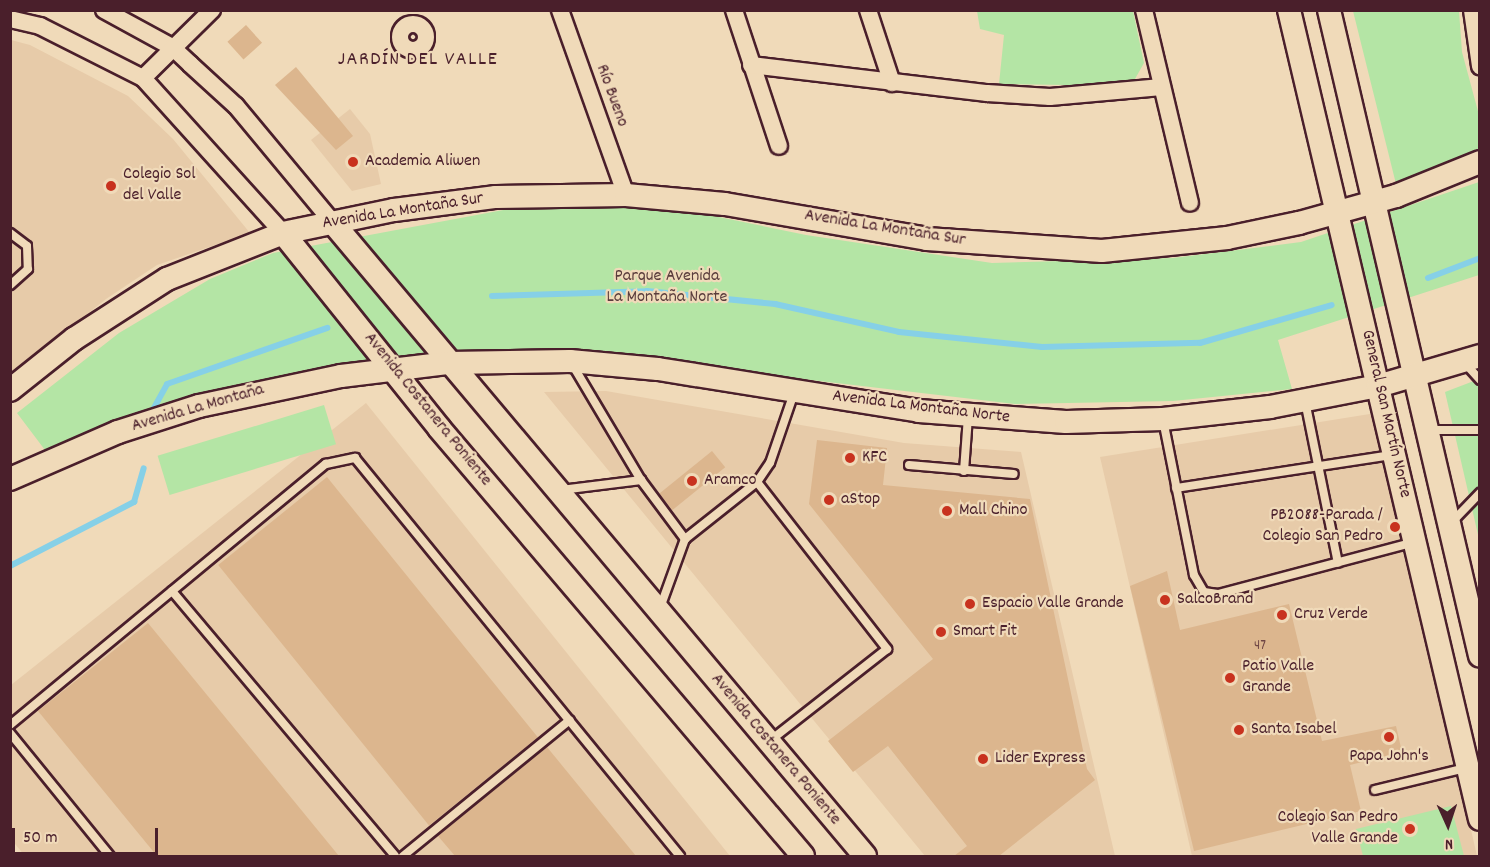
<!DOCTYPE html>
<html>
<head>
<meta charset="utf-8">
<style>
  body { margin:0 }
  #map { position:relative; width:1490px; height:867px; overflow:hidden; background:#f0dab9; font-family:Dekko,sans-serif }
  div>[style] { position:absolute }
  .built>* { inset:0; background:#e7cba9 }
  .green>* { inset:0; background:#b4e5a5; transform-origin:0 0 }
  .stream>* { height:6px; margin:-3px; padding:0 3px; transform-origin:3px; border-radius:3px; background:#86d0e7 }
  .building>* { inset:0; background:#dcb68e; transform-origin:0 0 }
  .roads { filter:drop-shadow(2px 0 #4a1f2b) drop-shadow(-2px 0 #4a1f2b) drop-shadow(0 2px #4a1f2b) drop-shadow(0 -2px #4a1f2b) }
  .lane>* { height:8px; margin:-4px; padding:0 4px; transform-origin:4px; border-radius:4px; background:#f0dab9 }
  .street>* { height:16px; margin:-8px; padding:0 8px; transform-origin:8px; border-radius:8px; background:#f0dab9 }
  .street>.ring { margin:-8px; padding:0; box-sizing:content-box; background:none; border:16px solid #f0dab9; border-radius:50% }
  .secondary>* { height:22px; margin:-11px; padding:0 11px; transform-origin:11px; border-radius:11px; background:#f0dab9 }
  .dots>* { width:16px; height:16px; translate:-50% -50%; box-sizing:border-box; border:3px solid #f0dab9; border-radius:50% }
  span { translate:-50% -50%; white-space:nowrap; text-align:center; line-height:1.15; -webkit-text-stroke:4.5px #f0dab9; paint-order:stroke }
  .number-label { font-size:15px; color:#6e4544 }
  .number-label span { -webkit-text-stroke-width:0 }
  .street-label { font-size:18px; color:#4a1f2b }
  .poi-label { font-size:18px; color:#4a1f2b }
  .left { translate:0 -50%; text-align:left }
  .right { translate:-100% -50%; text-align:right }
  .park-label { font-size:18px; color:#5a3d3d }
  .neighbourhood-label { font-size:20px; color:#4a1f2b; letter-spacing:1.5px }
  .frame { position:absolute; inset:0; border:12px solid #4a1f2b; pointer-events:none }
  .north { position:absolute; left:1418px; top:795px; width:60px; height:60px; -webkit-text-stroke:4px #f0dab9; paint-order:stroke; rotate:177deg; font-size:16px; font-weight:700; line-height:24px; text-align:center; color:#4a1f2b }
  .north::after { content:''; display:block; margin:auto; width:21px; height:27px; background:#4a1f2b; clip-path:polygon(50% 0,100% 100%,50% 72%,0 100%) }
  .scale { position:absolute; left:12px; top:828px; width:146px; height:27px; box-sizing:border-box; border:3px solid #4a1f2b; border-top:0; padding-left:8px; font-size:18px; line-height:21px; white-space:nowrap; color:#4a1f2b; -webkit-text-stroke:4px #f0dab9; paint-order:stroke }
</style>
</head>
<body>
<div id="map">
  <div class="built">
    <i style="clip-path:polygon(11px 40px,30px 45px,128px 96px,173px 139px,250px 233px,157px 265px,106px 299px,11px 375px)"></i>
    <i style="clip-path:polygon(350px 109px,370px 134px,381px 184px,352px 191px,311px 140px)"></i>
    <i style="clip-path:polygon(606px 391px,904px 443px,1021px 452px,1115px 856px,925px 856px,544px 392px)"></i>
    <i style="clip-path:polygon(366px 403px,730px 856px,25px 856px,11px 839px,11px 685px)"></i>
    <i style="clip-path:polygon(1376px 413px,1477px 856px,1192px 856px,1100px 457px)"></i>
  </div>
  <div class="green">
    <i style="clip-path:polygon(977px 11px,1133px 11px,1144px 63px,1131px 86px,999px 84px,1004px 35px,980px 29px)"></i>
    <i style="clip-path:polygon(1353px 11px,1459px 11px,1462px 52px,1479px 115px,1479px 149px,1396px 184px)"></i>
    <i style="clip-path:polygon(1479px 182px,1479px 275px,1278px 340px,1292px 389px,1173px 401px,1015px 404px,751px 373px,482px 359px,337px 374px,48px 454px,17px 413px,119px 333px,210px 279px,273px 253px,525px 206px,675px 208px,806px 235px,992px 263px,1173px 258px,1301px 242px)"></i>
    <i style="clip-path:polygon(1479px 379px,1479px 539px,1445px 392px)"></i>
    <i style="left:324px;top:405px;width:41px;height:174px;rotate:73deg"></i>
    <i style="clip-path:polygon(1451px 806px,1464px 856px,1363px 856px,1356px 829px)"></i>
  </div>
  <div class="stream">
    <i style="left:1428px;top:278px;width:56px;rotate:-21deg"></i>
    <i style="left:492px;top:296px;width:155px;rotate:-1.8deg"></i>
    <i style="left:647px;top:291px;width:129px;rotate:5.8deg"></i>
    <i style="left:775px;top:304px;width:127px;rotate:12.7deg"></i>
    <i style="left:899px;top:332px;width:144px;rotate:6deg"></i>
    <i style="left:1042px;top:347px;width:158px;rotate:-1.5deg"></i>
    <i style="left:1200px;top:343px;width:137px;rotate:-16.1deg"></i>
    <i style="left:150px;top:415px;width:35px;rotate:-61deg"></i>
    <i style="left:167px;top:384px;width:170px;rotate:-19.3deg"></i>
    <i style="left:10px;top:566px;width:140px;rotate:-27.3deg"></i>
    <i style="left:134px;top:502px;width:35px;rotate:-74deg"></i>
  </div>
  <div class="building">
    <i style="left:246px;top:25px;width:24px;height:25px;rotate:48deg"></i>
    <i style="clip-path:polygon(296px 67px,353px 136px,336px 150px,275px 85px)"></i>
    <i style="clip-path:polygon(817px 440px,887px 448px,883px 485px,1030px 499px,1087px 769px,1095px 780px,999px 856px,954px 856px,967px 846px,888px 746px,853px 772px,828px 741px,933px 659px,809px 504px)"></i>
    <i style="left:712px;top:451px;width:21px;height:68px;rotate:51deg"></i>
    <i style="left:327px;top:477px;width:335px;height:140px;rotate:51deg"></i>
    <i style="clip-path:polygon(1167px 571px,1180px 630px,1289px 604px,1322px 741px,1396px 726px,1402px 752px,1350px 765px,1361px 811px,1194px 851px,1130px 586px)"></i>
    <i style="clip-path:polygon(148px 623px,339px 856px,157px 856px,38px 711px)"></i>
    <i style="clip-path:polygon(547px 747px,636px 856px,455px 856px,438px 836px)"></i>
  </div>
  <div class="roads">
    <div class="lane">
      <i style="left:10px;top:233px;width:21px;rotate:37deg"></i>
      <i style="left:27px;top:246px;width:23px;rotate:88deg"></i>
      <i style="left:28px;top:269px;width:24px;rotate:138deg"></i>
      <i style="left:1464px;top:362px;width:24px;rotate:48deg"></i>
      <i style="left:572px;top:364px;width:135px;rotate:59.3deg"></i>
      <i style="left:641px;top:480px;width:74px;rotate:53.3deg"></i>
      <i style="left:1305px;top:401px;width:165px;rotate:78.5deg"></i>
      <i style="left:1163px;top:420px;width:158px;rotate:78.7deg"></i>
      <i style="left:1194px;top:575px;width:20px;rotate:60deg"></i>
      <i style="left:1204px;top:592px;width:14px;rotate:8deg"></i>
      <i style="left:1218px;top:594px;width:204px;rotate:-14.8deg"></i>
      <i style="left:1429px;top:430px;width:51px"></i>
      <i style="left:909px;top:465px;width:105px;rotate:4.9deg"></i>
      <i style="left:964px;top:471px;width:54px;rotate:-85.8deg"></i>
      <i style="left:757px;top:482px;width:212px;rotate:52.1deg"></i>
      <i style="left:887px;top:649px;width:147px;rotate:141.9deg"></i>
      <i style="left:1176px;top:488px;width:219px;rotate:-8.7deg"></i>
      <i style="left:561px;top:490px;width:81px;rotate:-7.1deg"></i>
      <i style="left:1451px;top:523px;width:42px;rotate:-46deg"></i>
      <i style="left:172px;top:591px;width:346px;rotate:49.9deg"></i>
      <i style="left:660px;top:608px;width:73px;rotate:-70.1deg"></i>
      <i style="left:685px;top:539px;width:92px;rotate:-38.4deg"></i>
      <i style="left:757px;top:482px;width:23px;rotate:-56deg"></i>
      <i style="left:770px;top:463px;width:74px;rotate:-71.1deg"></i>
      <i style="left:10px;top:725px;width:410px;rotate:-39.6deg"></i>
      <i style="left:326px;top:464px;width:30px;rotate:-12deg"></i>
      <i style="left:355px;top:458px;width:514px;rotate:50.77deg"></i>
      <i style="left:10px;top:733px;width:159px;rotate:50.9deg"></i>
      <i style="left:1375px;top:790px;width:93px;rotate:-13.7deg"></i>
      <i style="left:403px;top:856px;width:215px;rotate:-39.2deg"></i>
    </div>
    <div class="street">
      <i style="left:104px;top:10px;width:77px;rotate:28.6deg"></i>
      <i style="left:172px;top:47px;width:25px;rotate:43deg"></i>
      <i style="left:190px;top:64px;width:62px;rotate:42.4deg"></i>
      <i style="left:236px;top:106px;width:152px;rotate:50.3deg"></i>
      <i style="left:560px;top:10px;width:196px;rotate:70.4deg"></i>
      <i style="left:734px;top:10px;width:143px;rotate:71.7deg"></i>
      <i style="left:868px;top:10px;width:77px;rotate:71.8deg"></i>
      <i style="left:1144px;top:10px;width:198px;rotate:76.6deg"></i>
      <i style="left:1472px;top:10px;width:57px;rotate:81.9deg"></i>
      <i style="left:10px;top:19px;width:31px;rotate:13deg"></i>
      <i style="left:40px;top:26px;width:115px;rotate:26.8deg"></i>
      <i style="left:143px;top:78px;width:209px;rotate:47.9deg"></i>
      <i class="ring" style="left:400px;top:24px;width:10px;height:10px"></i>
      <i style="left:751px;top:65px;width:238px;rotate:6.8deg"></i>
      <i style="left:987px;top:93px;width:63px;rotate:3.6deg"></i>
      <i style="left:1050px;top:97px;width:112px;rotate:-5.1deg"></i>
      <i style="left:143px;top:78px;width:97px;rotate:-44.6deg"></i>
    </div>
    <div class="secondary">
      <i style="left:1289px;top:10px;width:831px;rotate:76.72deg"></i>
      <i style="left:1329px;top:10px;width:663px;rotate:76.84deg"></i>
      <i style="left:333px;top:223px;width:827px;rotate:49.95deg"></i>
      <i style="left:283px;top:233px;width:250px;rotate:51.3deg"></i>
      <i style="left:439px;top:428px;width:562px;rotate:49.62deg"></i>
      <i style="left:10px;top:390px;width:82px;rotate:-38.6deg"></i>
      <i style="left:74px;top:339px;width:111px;rotate:-32.8deg"></i>
      <i style="left:167px;top:279px;width:125px;rotate:-21.6deg"></i>
      <i style="left:283px;top:233px;width:113px;rotate:-11.7deg"></i>
      <i style="left:394px;top:210px;width:103px;rotate:-7.3deg"></i>
      <i style="left:496px;top:197px;width:130px;rotate:-0.9deg"></i>
      <i style="left:626px;top:195px;width:99px;rotate:5.2deg"></i>
      <i style="left:725px;top:204px;width:205px;rotate:9.8deg"></i>
      <i style="left:927px;top:239px;width:175px;rotate:3.9deg"></i>
      <i style="left:1102px;top:251px;width:126px;rotate:-5.9deg"></i>
      <i style="left:1227px;top:238px;width:74px;rotate:-11.8deg"></i>
      <i style="left:1299px;top:223px;width:101px;rotate:-15.6deg"></i>
      <i style="left:1396px;top:196px;width:91px;rotate:-22deg"></i>
      <i style="left:10px;top:479px;width:118px;rotate:-23.5deg"></i>
      <i style="left:118px;top:432px;width:85px;rotate:-17.8deg"></i>
      <i style="left:199px;top:406px;width:145px;rotate:-11.9deg"></i>
      <i style="left:341px;top:376px;width:109px;rotate:-6.9deg"></i>
      <i style="left:449px;top:363px;width:121px;rotate:-0.9deg"></i>
      <i style="left:570px;top:361px;width:88px;rotate:5.2deg"></i>
      <i style="left:658px;top:369px;width:264px;rotate:9.1deg"></i>
      <i style="left:919px;top:411px;width:147px;rotate:4.3deg"></i>
      <i style="left:1066px;top:422px;width:97px;rotate:-1.8deg"></i>
      <i style="left:1163px;top:419px;width:108px;rotate:-6.4deg"></i>
      <i style="left:1270px;top:407px;width:110px;rotate:-11deg"></i>
      <i style="left:1378px;top:386px;width:106px;rotate:-16.4deg"></i>
    </div>
  </div>
  <div class="dots">
    <i style="left:353px;top:162px;background:#c8321e"></i>
    <i style="left:111px;top:186px;background:#c8321e"></i>
    <i style="left:850px;top:458px;background:#c8321e"></i>
    <i style="left:692px;top:481px;background:#c8321e"></i>
    <i style="left:829px;top:500px;background:#c8321e"></i>
    <i style="left:947px;top:511px;background:#c8321e"></i>
    <i style="left:1395px;top:527px;background:#c8321e"></i>
    <i style="left:1165px;top:600px;background:#c8321e"></i>
    <i style="left:970px;top:604px;background:#c8321e"></i>
    <i style="left:1282px;top:615px;background:#c8321e"></i>
    <i style="left:941px;top:632px;background:#c8321e"></i>
    <i style="left:1230px;top:678px;background:#c8321e"></i>
    <i style="left:1239px;top:730px;background:#c8321e"></i>
    <i style="left:1389px;top:737px;background:#c8321e"></i>
    <i style="left:983px;top:759px;background:#c8321e"></i>
    <i style="left:1410px;top:829px;background:#c8321e"></i>
  </div>
  <div class="number-label">
    <span style="left:1260px;top:647px">47</span>
  </div>
  <div class="street-label">
    <span style="left:611px;top:96px;rotate:70deg">Río Bueno</span>
    <span style="left:403px;top:212px;rotate:-9deg">Avenida La Montaña Sur</span>
    <span style="left:885px;top:229px;rotate:9deg">Avenida La Montaña Sur</span>
    <span style="left:921px;top:408px;rotate:7deg">Avenida La Montaña Norte</span>
    <span style="left:198px;top:409px;rotate:-16deg">Avenida La Montaña</span>
    <span style="left:427px;top:410px;rotate:51deg">Avenida Costanera Poniente</span>
    <span style="left:1385px;top:414px;rotate:77deg">General San Martín Norte</span>
    <span style="left:775px;top:750px;rotate:50deg">Avenida Costanera Poniente</span>
  </div>
  <div class="poi-label">
    <span class="left" style="left:365px;top:162px">Academia Aliwen</span>
    <span class="left" style="left:123px;top:186px">Colegio Sol<br>del Valle</span>
    <span class="left" style="left:862px;top:458px">KFC</span>
    <span class="left" style="left:704px;top:481px">Aramco</span>
    <span class="left" style="left:841px;top:500px">aStop</span>
    <span class="left" style="left:959px;top:511px">Mall Chino</span>
    <span class="right" style="left:1383px;top:527px">PB2088-Parada /<br>Colegio San Pedro</span>
    <span class="left" style="left:1177px;top:600px">SalcoBrand</span>
    <span class="left" style="left:982px;top:604px">Espacio Valle Grande</span>
    <span class="left" style="left:1294px;top:615px">Cruz Verde</span>
    <span class="left" style="left:953px;top:632px">Smart Fit</span>
    <span class="left" style="left:1242px;top:678px">Patio Valle<br>Grande</span>
    <span class="left" style="left:1251px;top:730px">Santa Isabel</span>
    <span style="left:1389px;top:757px">Papa John's</span>
    <span class="left" style="left:995px;top:759px">Lider Express</span>
    <span class="right" style="left:1398px;top:829px">Colegio San Pedro<br>Valle Grande</span>
  </div>
  <div class="park-label">
    <span style="left:667px;top:288px">Parque Avenida<br>La Montaña Norte</span>
  </div>
  <div class="neighbourhood-label">
    <span style="left:418px;top:60px">JARDÍN DEL VALLE</span>
  </div>
  <div class="frame"></div>
  <div class="north">N</div>
  <div class="scale">50 m</div>
</div>
</body>
</html>
